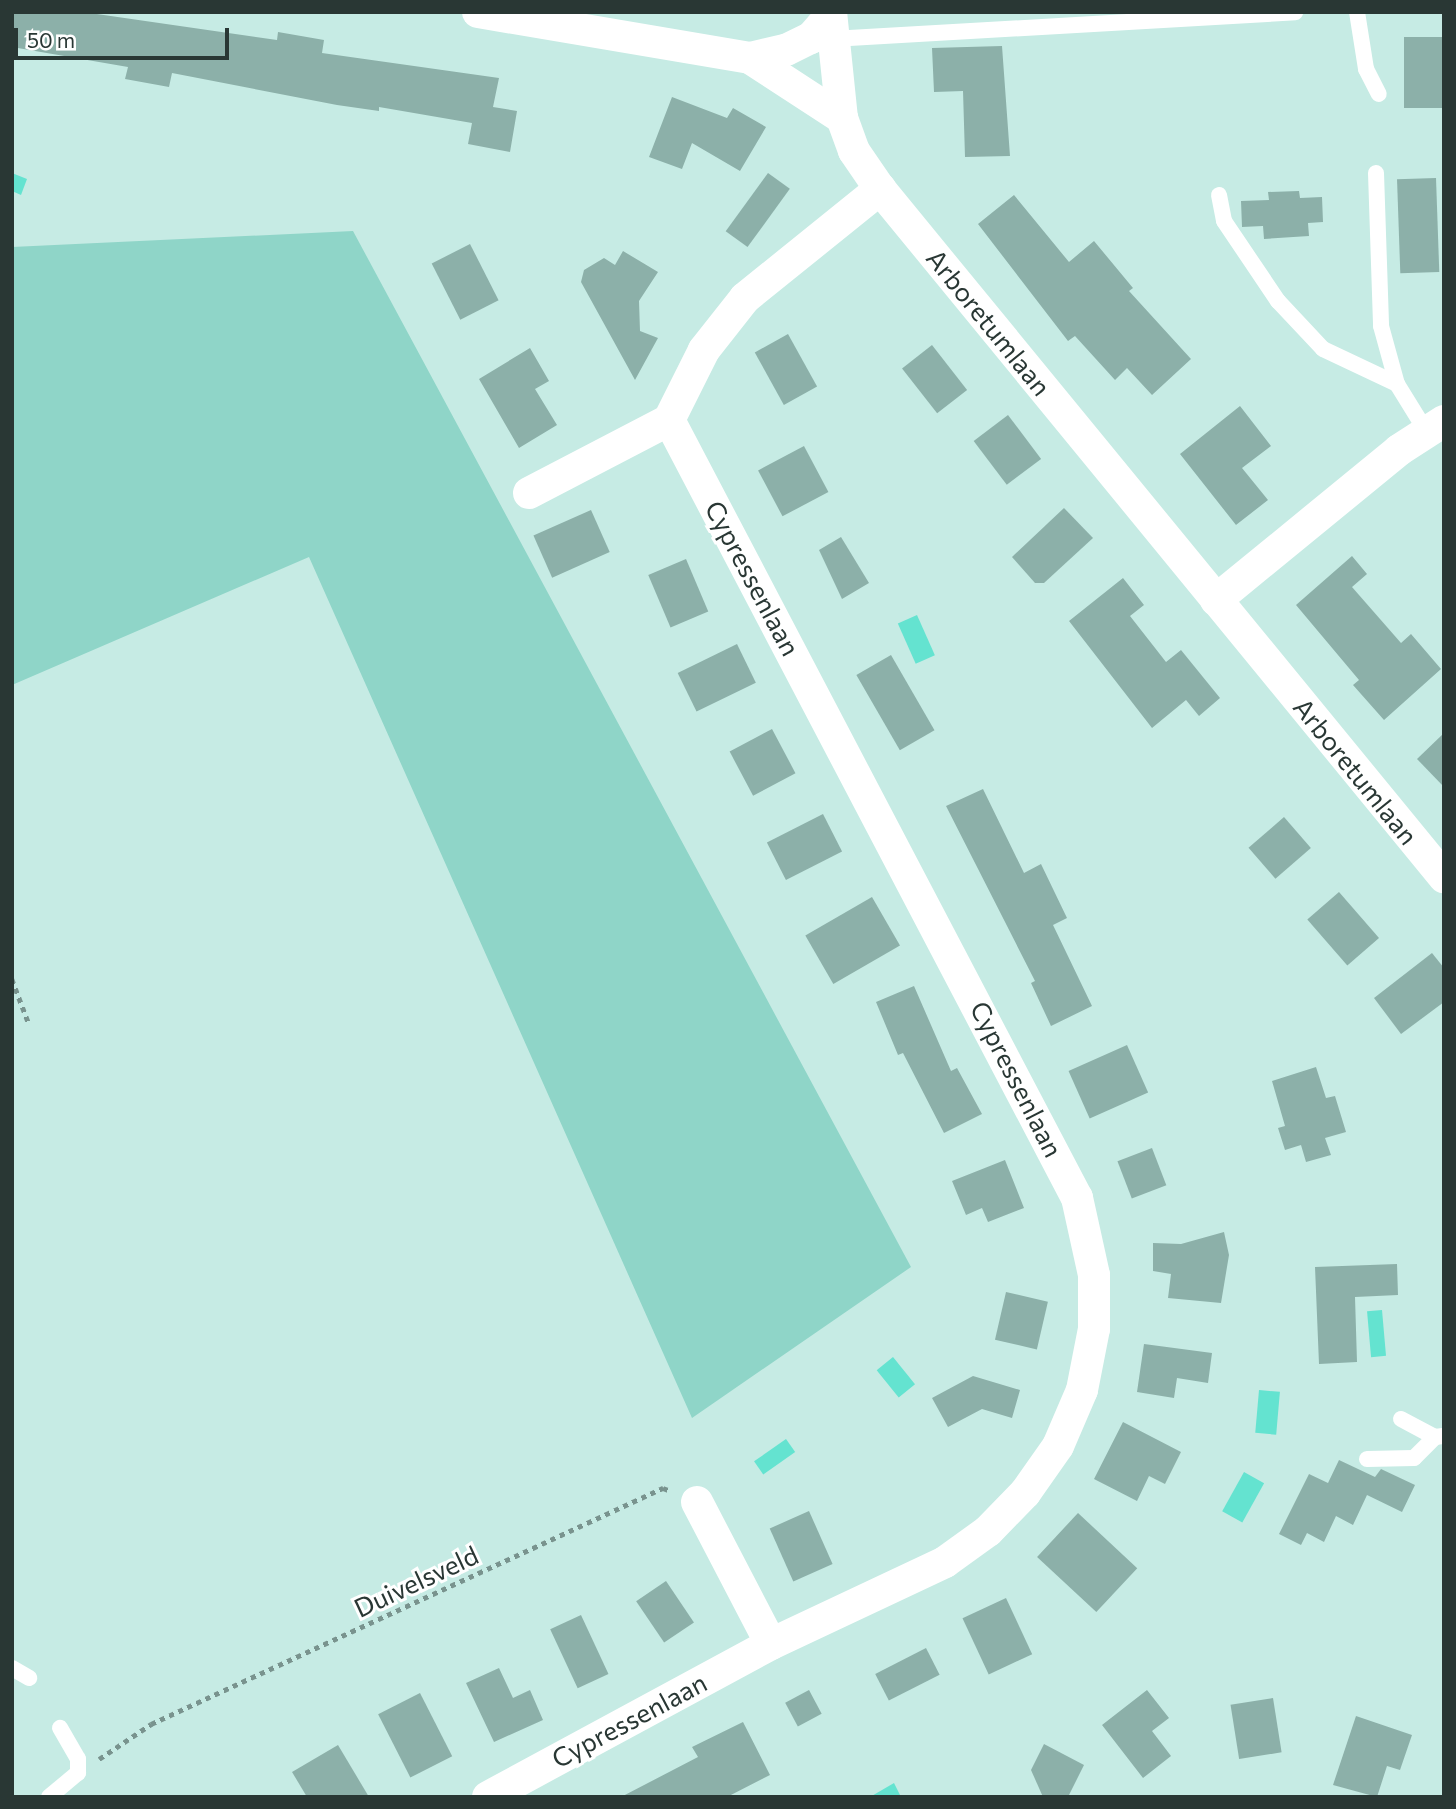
<!DOCTYPE html>
<html>
<head>
<meta charset="utf-8">
<style>
  body { margin:0 }
  #map { position:relative; width:1456px; height:1809px; overflow:hidden; background:#c6ebe4; font-family:Commissioner,sans-serif }
  div>[style] { position:absolute }
  .green>* { inset:0; background:#8fd5c8 }
  .water>* { inset:0; background:#64e3d0; transform-origin:0 0 }
  .building>* { inset:0; background:#8cb0a9; transform-origin:0 0 }
  .path>* { height:4.5px; margin-top:-2.25px; transform-origin:0; background:repeating-linear-gradient(90deg,#79938e 0 5px,transparent 0 10px) }
  .service>* { height:16px; margin:-8px; padding:0 8px; transform-origin:8px; border-radius:8px; background:#fff }
  .minor>* { height:32px; margin:-16px; padding:0 16px; transform-origin:16px; border-radius:16px; background:#fff }
  span { translate:-50% -50%; white-space:nowrap; text-align:center; line-height:1.15; -webkit-text-stroke:6px #fff; paint-order:stroke }
  .street-label { font-size:26px; color:#293734 }
  .frame { position:absolute; inset:0; border:14px solid #293734; pointer-events:none }
  .scale { position:absolute; left:14px; top:28px; width:215px; height:32px; box-sizing:border-box; border:4px solid #293734; border-top:0; padding-left:9px; font-size:21px; line-height:24px; white-space:nowrap; color:#293734; -webkit-text-stroke:5px #fff; paint-order:stroke }
</style>
</head>
<body>
<div id="map">
  <div class="green">
    <i style="clip-path:polygon(353px 231px,911px 1267px,692px 1418px,309px 557px,12px 685px,12px 247px)"></i>
  </div>
  <div class="water">
    <i style="clip-path:polygon(12px 173px,27px 179px,21px 195px,12px 191px)"></i>
    <i style="left:917px;top:615px;width:44px;height:21px;rotate:66deg"></i>
    <i style="left:1382px;top:1310px;width:46px;height:15px;rotate:85deg"></i>
    <i style="left:893px;top:1357px;width:35px;height:21px;rotate:51deg"></i>
    <i style="left:1259px;top:1390px;width:21px;height:43px;rotate:5deg"></i>
    <i style="left:786px;top:1439px;width:16px;height:39px;rotate:55deg"></i>
    <i style="left:1244px;top:1472px;width:23px;height:45px;rotate:29deg"></i>
    <i style="clip-path:polygon(894px 1783px,901px 1797px,870px 1797px)"></i>
  </div>
  <div class="building">
    <i style="clip-path:polygon(12px 12px,83px 12px,277px 40px,278px 32px,324px 40px,322px 53px,499px 78px,493px 107px,517px 111px,510px 152px,468px 144px,472px 123px,379px 107px,379px 111px,337px 105px,172px 73px,169px 87px,125px 79px,128px 67px,12px 47px)"></i>
    <i style="left:1444px;top:37px;width:71px;height:40px;rotate:90deg"></i>
    <i style="clip-path:polygon(1002px 46px,1010px 156px,965px 157px,963px 91px,934px 92px,932px 48px)"></i>
    <i style="clip-path:polygon(672px 97px,727px 118px,733px 108px,766px 127px,740px 171px,692px 143px,682px 169px,649px 157px)"></i>
    <i style="left:768px;top:173px;width:27px;height:72px;rotate:36deg"></i>
    <i style="left:1436px;top:178px;width:94px;height:39px;rotate:88deg"></i>
    <i style="clip-path:polygon(1299px 191px,1300px 198px,1322px 197px,1323px 222px,1308px 223px,1309px 236px,1264px 239px,1263px 226px,1242px 227px,1241px 201px,1269px 200px,1268px 192px)"></i>
    <i style="clip-path:polygon(1014px 195px,1069px 262px,1094px 241px,1133px 288px,1129px 291px,1191px 359px,1152px 395px,1127px 368px,1115px 380px,1075px 336px,1068px 341px,978px 224px)"></i>
    <i style="left:470px;top:244px;width:63px;height:43px;rotate:63deg"></i>
    <i style="clip-path:polygon(623px 251px,658px 272px,639px 301px,640px 331px,658px 338px,635px 380px,581px 282px,584px 270px,604px 258px,615px 265px)"></i>
    <i style="left:788px;top:334px;width:60px;height:38px;rotate:61deg"></i>
    <i style="left:932px;top:345px;width:57px;height:38px;rotate:52deg"></i>
    <i style="clip-path:polygon(530px 348px,549px 381px,535px 389px,557px 425px,519px 448px,479px 379px)"></i>
    <i style="clip-path:polygon(1240px 406px,1271px 446px,1242px 468px,1268px 500px,1236px 525px,1180px 454px)"></i>
    <i style="left:1008px;top:415px;width:55px;height:43px;rotate:53deg"></i>
    <i style="left:804px;top:446px;width:52px;height:52px;rotate:62deg"></i>
    <i style="clip-path:polygon(1064px 508px,1093px 538px,1044px 583px,1035px 583px,1012px 557px)"></i>
    <i style="left:591px;top:510px;width:46px;height:63px;rotate:66deg"></i>
    <i style="clip-path:polygon(841px 537px,869px 583px,842px 599px,819px 550px)"></i>
    <i style="clip-path:polygon(1352px 556px,1367px 574px,1352px 587px,1401px 643px,1411px 634px,1441px 669px,1384px 720px,1353px 685px,1359px 680px,1296px 605px)"></i>
    <i style="left:686px;top:559px;width:57px;height:41px;rotate:67deg"></i>
    <i style="clip-path:polygon(1123px 578px,1144px 605px,1130px 616px,1166px 662px,1181px 650px,1220px 698px,1199px 716px,1186px 700px,1152px 728px,1069px 621px)"></i>
    <i style="left:737px;top:644px;width:43px;height:66px;rotate:64deg"></i>
    <i style="left:891px;top:655px;width:87px;height:40px;rotate:60deg"></i>
    <i style="left:772px;top:729px;width:50px;height:48px;rotate:62deg"></i>
    <i style="clip-path:polygon(1444px 733px,1444px 787px,1417px 759px)"></i>
    <i style="clip-path:polygon(983px 789px,1024px 873px,1041px 864px,1067px 918px,1053px 925px,1092px 1006px,1051px 1026px,1031px 983px,1035px 981px,946px 806px)"></i>
    <i style="left:823px;top:814px;width:42px;height:63px;rotate:63deg"></i>
    <i style="left:1284px;top:817px;width:41px;height:47px;rotate:49deg"></i>
    <i style="left:1339px;top:892px;width:61px;height:42px;rotate:49deg"></i>
    <i style="left:872px;top:897px;width:56px;height:77px;rotate:60deg"></i>
    <i style="clip-path:polygon(1432px 953px,1444px 968px,1444px 1002px,1401px 1034px,1374px 998px)"></i>
    <i style="clip-path:polygon(914px 986px,951px 1071px,957px 1068px,982px 1114px,944px 1133px,903px 1053px,898px 1055px,876px 1002px)"></i>
    <i style="left:1127px;top:1045px;width:52px;height:64px;rotate:66deg"></i>
    <i style="clip-path:polygon(1316px 1067px,1326px 1098px,1335px 1096px,1346px 1132px,1325px 1138px,1331px 1155px,1306px 1162px,1301px 1145px,1285px 1150px,1278px 1128px,1285px 1126px,1272px 1081px)"></i>
    <i style="left:1152px;top:1148px;width:40px;height:37px;rotate:69deg"></i>
    <i style="clip-path:polygon(1005px 1160px,1024px 1208px,988px 1222px,982px 1208px,966px 1215px,952px 1181px)"></i>
    <i style="clip-path:polygon(1224px 1232px,1229px 1255px,1221px 1303px,1168px 1298px,1171px 1274px,1153px 1271px,1153px 1243px,1181px 1244px)"></i>
    <i style="clip-path:polygon(1397px 1264px,1398px 1295px,1355px 1297px,1357px 1362px,1319px 1364px,1315px 1267px)"></i>
    <i style="left:1006px;top:1292px;width:43px;height:49px;rotate:13deg"></i>
    <i style="clip-path:polygon(1144px 1344px,1212px 1353px,1208px 1383px,1177px 1378px,1174px 1398px,1137px 1392px)"></i>
    <i style="clip-path:polygon(973px 1376px,1020px 1390px,1012px 1418px,982px 1409px,948px 1427px,932px 1398px)"></i>
    <i style="clip-path:polygon(1123px 1422px,1181px 1452px,1165px 1484px,1149px 1476px,1137px 1501px,1094px 1479px)"></i>
    <i style="clip-path:polygon(1339px 1460px,1375px 1477px,1381px 1469px,1415px 1485px,1402px 1512px,1367px 1495px,1353px 1525px,1336px 1516px,1324px 1542px,1307px 1533px,1301px 1545px,1279px 1534px,1309px 1474px,1328px 1483px)"></i>
    <i style="left:809px;top:1511px;width:58px;height:43px;rotate:66deg"></i>
    <i style="left:1078px;top:1513px;width:81px;height:60px;rotate:43deg"></i>
    <i style="left:666px;top:1581px;width:50px;height:36px;rotate:56deg"></i>
    <i style="left:1006px;top:1598px;width:62px;height:48px;rotate:65deg"></i>
    <i style="left:581px;top:1615px;width:65px;height:34px;rotate:65deg"></i>
    <i style="left:926px;top:1648px;width:30px;height:57px;rotate:63deg"></i>
    <i style="clip-path:polygon(499px 1668px,513px 1698px,530px 1690px,543px 1720px,494px 1742px,466px 1683px)"></i>
    <i style="left:809px;top:1690px;width:27px;height:27px;rotate:62deg"></i>
    <i style="clip-path:polygon(1147px 1690px,1169px 1718px,1152px 1731px,1171px 1756px,1143px 1778px,1102px 1725px)"></i>
    <i style="left:420px;top:1693px;width:71px;height:47px;rotate:63deg"></i>
    <i style="left:1273px;top:1698px;width:55px;height:43px;rotate:81deg"></i>
    <i style="clip-path:polygon(1356px 1716px,1412px 1735px,1400px 1770px,1387px 1766px,1377px 1797px,1333px 1785px)"></i>
    <i style="clip-path:polygon(743px 1722px,770px 1775px,727px 1797px,621px 1797px,698px 1757px,692px 1747px)"></i>
    <i style="clip-path:polygon(1044px 1744px,1084px 1765px,1068px 1797px,1043px 1797px,1031px 1770px)"></i>
    <i style="clip-path:polygon(338px 1745px,369px 1797px,307px 1797px,292px 1772px)"></i>
  </div>
  <div class="path">
    <i style="left:12px;top:979px;width:48px;rotate:69.3deg"></i>
    <i style="left:99px;top:1759px;width:63px;rotate:-33.9deg"></i>
    <i style="left:151px;top:1724px;width:564px;rotate:-24.75deg"></i>
    <i style="left:663px;top:1488px;width:9px;rotate:21deg"></i>
  </div>
  <div class="service">
    <i style="left:1357px;top:12px;width:58px;rotate:81deg"></i>
    <i style="left:1366px;top:69px;width:28px;rotate:63deg"></i>
    <i style="left:832px;top:39px;width:464px;rotate:-3.3deg"></i>
    <i style="left:1376px;top:173px;width:153px;rotate:88.1deg"></i>
    <i style="left:1381px;top:326px;width:60px;rotate:74.6deg"></i>
    <i style="left:1397px;top:384px;width:55px;rotate:58.3deg"></i>
    <i style="left:1219px;top:195px;width:26px;rotate:79deg"></i>
    <i style="left:1224px;top:221px;width:97px;rotate:56deg"></i>
    <i style="left:1278px;top:301px;width:66px;rotate:46.8deg"></i>
    <i style="left:1323px;top:349px;width:82px;rotate:25.3deg"></i>
    <i style="left:1401px;top:1419px;width:38px;rotate:28deg"></i>
    <i style="left:1435px;top:1437px;width:8px;rotate:-7deg"></i>
    <i style="left:1367px;top:1459px;width:47px;rotate:-1.2deg"></i>
    <i style="left:1414px;top:1458px;width:30px;rotate:-45deg"></i>
    <i style="left:12px;top:1668px;width:20px;rotate:30deg"></i>
    <i style="left:49px;top:1797px;width:38px;rotate:-40deg"></i>
    <i style="left:78px;top:1773px;width:14px;rotate:-90deg"></i>
    <i style="left:78px;top:1759px;width:36px;rotate:-120deg"></i>
  </div>
  <div class="minor">
    <i style="left:478px;top:12px;width:276px;rotate:9.6deg"></i>
    <i style="left:750px;top:58px;width:110px;rotate:33.1deg"></i>
    <i style="left:831px;top:12px;width:107px;rotate:84.1deg"></i>
    <i style="left:842px;top:118px;width:35px;rotate:70deg"></i>
    <i style="left:854px;top:151px;width:46px;rotate:55.6deg"></i>
    <i style="left:880px;top:189px;width:890px;rotate:50.66deg"></i>
    <i style="left:750px;top:58px;width:37px;rotate:-13deg"></i>
    <i style="left:786px;top:50px;width:28px;rotate:-26deg"></i>
    <i style="left:811px;top:38px;width:30px;rotate:-49deg"></i>
    <i style="left:529px;top:493px;width:158px;rotate:-27.5deg"></i>
    <i style="left:1216px;top:600px;width:237px;rotate:-39.3deg"></i>
    <i style="left:1399px;top:450px;width:54px;rotate:-32.8deg"></i>
    <i style="left:697px;top:1502px;width:160px;rotate:62.5deg"></i>
    <i style="left:488px;top:1797px;width:322px;rotate:-28.4deg"></i>
    <i style="left:771px;top:1644px;width:192px;rotate:-25.2deg"></i>
    <i style="left:945px;top:1562px;width:53px;rotate:-35.8deg"></i>
    <i style="left:988px;top:1531px;width:53px;rotate:-45.8deg"></i>
    <i style="left:1025px;top:1493px;width:57px;rotate:-54.9deg"></i>
    <i style="left:1058px;top:1446px;width:61px;rotate:-66.8deg"></i>
    <i style="left:1082px;top:1390px;width:62px;rotate:-78.9deg"></i>
    <i style="left:1094px;top:1329px;width:54px;rotate:-90deg"></i>
    <i style="left:1094px;top:1275px;width:79px;rotate:-102.4deg"></i>
    <i style="left:1077px;top:1198px;width:878px;rotate:-117.67deg"></i>
    <i style="left:669px;top:420px;width:78px;rotate:-63.4deg"></i>
    <i style="left:704px;top:350px;width:66px;rotate:-51.7deg"></i>
    <i style="left:745px;top:298px;width:174px;rotate:-38.9deg"></i>
  </div>
  <div class="street-label">
    <span style="left:989px;top:322px;rotate:51deg">Arboretumlaan</span>
    <span style="left:753px;top:578px;rotate:62deg">Cypressenlaan</span>
    <span style="left:1356px;top:771px;rotate:51deg">Arboretumlaan</span>
    <span style="left:1017px;top:1079px;rotate:63deg">Cypressenlaan</span>
    <span style="left:416px;top:1581px;rotate:-25deg">Duivelsveld</span>
    <span style="left:629px;top:1720px;rotate:-28deg">Cypressenlaan</span>
  </div>
  <div class="frame"></div>
  <div class="scale">50 m</div>
</div>
</body>
</html>
